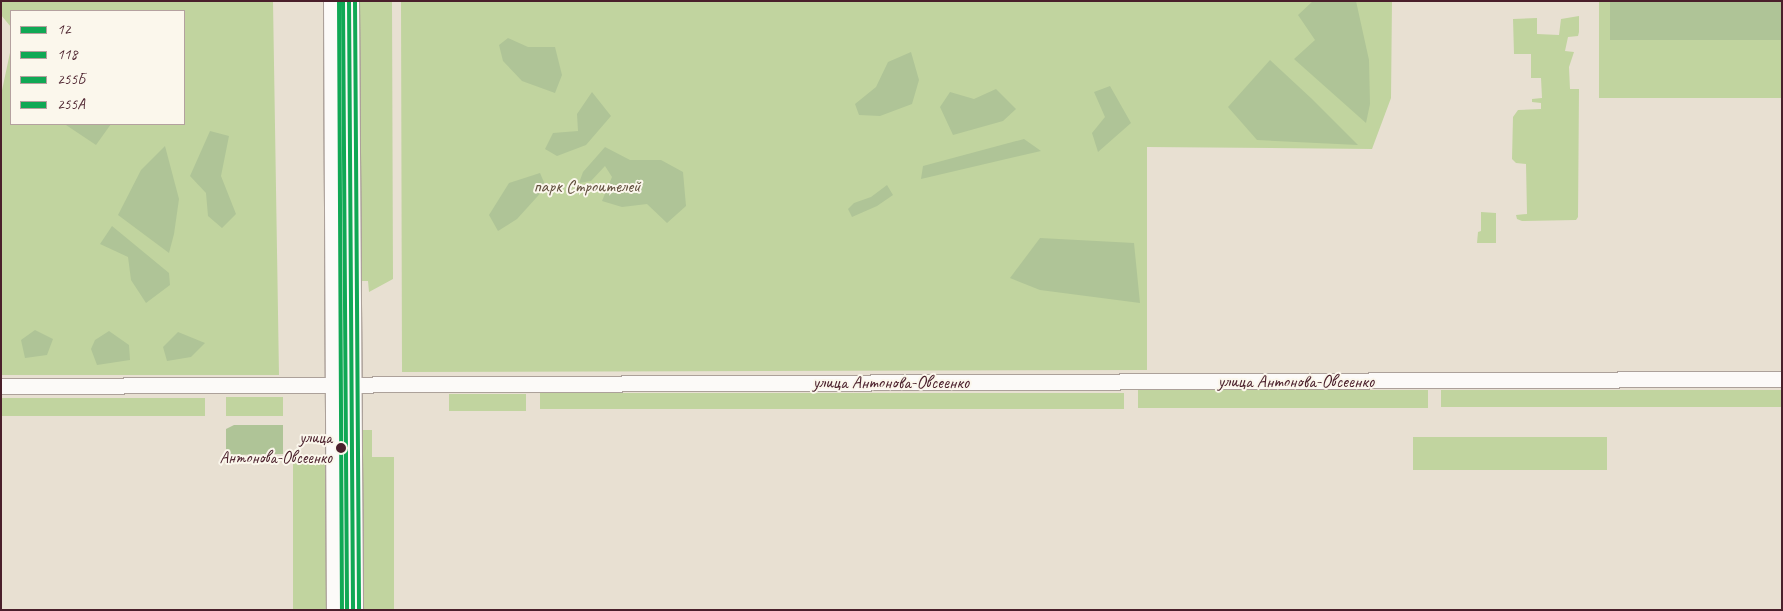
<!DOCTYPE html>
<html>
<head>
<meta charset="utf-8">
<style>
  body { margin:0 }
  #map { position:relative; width:1783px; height:611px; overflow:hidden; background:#e8e0d2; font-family:Caveat,sans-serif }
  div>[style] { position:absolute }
  .green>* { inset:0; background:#c1d49f; transform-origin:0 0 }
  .forest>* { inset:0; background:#afc497; transform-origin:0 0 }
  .roads { filter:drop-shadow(1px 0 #aca19a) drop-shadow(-1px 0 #aca19a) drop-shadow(0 1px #aca19a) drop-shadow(0 -1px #aca19a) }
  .minor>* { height:15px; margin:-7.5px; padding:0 7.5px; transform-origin:7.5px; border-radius:7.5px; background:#fcfaf8 }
  .tertiary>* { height:19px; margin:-9.5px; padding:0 9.5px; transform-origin:9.5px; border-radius:9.5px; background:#fcfaf8 }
  .bus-1>* { height:4px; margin:-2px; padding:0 2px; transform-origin:2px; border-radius:2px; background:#10a855 }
  .bus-2>* { height:4px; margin:-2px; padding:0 2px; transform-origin:2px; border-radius:2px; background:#10a855 }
  .bus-3>* { height:4px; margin:-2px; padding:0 2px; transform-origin:2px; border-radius:2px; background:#10a855 }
  .bus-4>* { height:4px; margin:-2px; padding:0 2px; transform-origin:2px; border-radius:2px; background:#10a855 }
  .dots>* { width:14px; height:14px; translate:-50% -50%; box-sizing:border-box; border:2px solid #fbf7ec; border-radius:50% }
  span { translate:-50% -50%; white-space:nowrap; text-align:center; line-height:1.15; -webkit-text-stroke:4px #fbf7ec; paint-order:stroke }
  .bus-label { font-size:17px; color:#4a1f2b }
  .right { translate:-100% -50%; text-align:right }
  .park-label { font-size:18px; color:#645241 }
  .street-label { font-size:18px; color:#4a1f2b }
  .frame { position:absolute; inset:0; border:2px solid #4a1f2b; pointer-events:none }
  .legend { position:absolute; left:10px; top:10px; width:175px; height:115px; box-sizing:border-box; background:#fbf7ec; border:1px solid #b4a19f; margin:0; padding:6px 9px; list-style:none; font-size:15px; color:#4a1f2b }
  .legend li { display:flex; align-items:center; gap:10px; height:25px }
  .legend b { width:25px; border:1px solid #b4a19f }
</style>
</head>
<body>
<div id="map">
  <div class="green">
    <i style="clip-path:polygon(1px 1px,273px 1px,279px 375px,1px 375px,1px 95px,11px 48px,11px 124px,184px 124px,184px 11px,11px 11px,11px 27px,1px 15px)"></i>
    <i style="clip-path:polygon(359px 1px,392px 1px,393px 279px,369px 292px,368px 281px,360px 281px)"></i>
    <i style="clip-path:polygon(401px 1px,1392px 1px,1391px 98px,1372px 149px,1147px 147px,1147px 370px,402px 372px)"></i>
    <i style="left:1599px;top:1px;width:183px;height:97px"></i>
    <i style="clip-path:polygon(1579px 16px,1579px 32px,1578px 36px,1568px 37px,1565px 51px,1574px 52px,1569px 67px,1570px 89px,1579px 89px,1578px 217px,1576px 220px,1522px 221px,1517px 219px,1516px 215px,1527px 214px,1526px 164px,1516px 163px,1512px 159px,1513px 117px,1518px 110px,1541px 109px,1541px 103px,1532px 102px,1532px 99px,1542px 98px,1541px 78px,1531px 78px,1531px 54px,1514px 54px,1513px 19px,1537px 18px,1537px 34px,1559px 35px,1561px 19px)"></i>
    <i style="clip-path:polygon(1481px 212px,1496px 213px,1496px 243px,1477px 243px,1478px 232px,1481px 231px)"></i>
    <i style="left:1428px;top:390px;width:18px;height:290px;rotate:90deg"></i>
    <i style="left:1782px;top:390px;width:17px;height:341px;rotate:90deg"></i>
    <i style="left:1124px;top:393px;width:16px;height:584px;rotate:90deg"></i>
    <i style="left:526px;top:394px;width:17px;height:77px;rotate:90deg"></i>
    <i style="left:226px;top:397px;width:57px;height:19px"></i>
    <i style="left:1px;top:398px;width:204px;height:18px"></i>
    <i style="clip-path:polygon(361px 430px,372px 430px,372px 457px,394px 457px,394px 610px,362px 610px)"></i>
    <i style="left:1413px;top:437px;width:194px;height:33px"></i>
    <i style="left:326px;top:462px;width:148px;height:33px;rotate:90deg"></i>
  </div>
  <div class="forest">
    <i style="clip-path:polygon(1313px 1px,1356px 1px,1369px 60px,1370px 104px,1366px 123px,1294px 59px,1315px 40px,1298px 15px)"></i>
    <i style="left:1610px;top:1px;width:172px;height:39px"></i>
    <i style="clip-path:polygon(508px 38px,528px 47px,555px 47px,562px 75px,555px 93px,522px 81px,503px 61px,499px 45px)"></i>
    <i style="clip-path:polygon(911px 52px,919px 80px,912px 104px,880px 116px,859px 115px,855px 104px,876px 87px,888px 62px)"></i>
    <i style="clip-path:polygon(1270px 60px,1312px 99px,1358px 145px,1257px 140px,1228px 107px)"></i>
    <i style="clip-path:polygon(1110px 86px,1131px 123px,1098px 152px,1092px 133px,1105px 117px,1094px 92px)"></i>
    <i style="clip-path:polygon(996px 89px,1016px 109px,1003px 121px,953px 135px,940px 107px,950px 92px,974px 99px)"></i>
    <i style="clip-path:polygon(592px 92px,611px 116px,586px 145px,557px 156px,545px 149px,553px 133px,578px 131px,577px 114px)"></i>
    <i style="clip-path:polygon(59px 124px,111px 124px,96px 145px,66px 125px)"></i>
    <i style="clip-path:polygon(210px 131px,229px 136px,221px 176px,236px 214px,222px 228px,208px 216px,206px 193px,190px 176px)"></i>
    <i style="clip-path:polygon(1024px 139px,1041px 151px,921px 179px,923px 166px)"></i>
    <i style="clip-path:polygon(165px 146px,179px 199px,174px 234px,169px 253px,118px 215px,141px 170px)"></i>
    <i style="clip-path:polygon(605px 147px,630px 160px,661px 160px,683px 172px,686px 206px,667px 223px,647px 204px,622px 207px,602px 201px,612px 177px,605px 166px,591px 181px,579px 183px,583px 172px)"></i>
    <i style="clip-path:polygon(540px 173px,546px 187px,517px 219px,498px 231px,489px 215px,509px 183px)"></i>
    <i style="clip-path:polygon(887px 185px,893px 195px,877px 206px,852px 217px,848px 209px,854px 203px,871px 197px)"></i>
    <i style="clip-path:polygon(112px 226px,169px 273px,170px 285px,146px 303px,131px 280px,128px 257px,100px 244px)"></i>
    <i style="clip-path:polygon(1040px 238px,1134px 243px,1140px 303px,1040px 290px,1010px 278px)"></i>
    <i style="clip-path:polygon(35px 330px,53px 339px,47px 355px,25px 358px,21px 340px)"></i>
    <i style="clip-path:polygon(109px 331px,129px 345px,130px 360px,97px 365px,91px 349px,95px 340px)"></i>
    <i style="clip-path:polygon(178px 332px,205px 343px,191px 357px,167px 361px,163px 347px)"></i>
    <i style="clip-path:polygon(234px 425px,283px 425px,283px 454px,226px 455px,226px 429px)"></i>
  </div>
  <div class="roads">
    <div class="minor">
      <i style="left:1px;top:386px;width:1781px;rotate:-0.23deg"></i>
    </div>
    <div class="tertiary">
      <i style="left:333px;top:1px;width:609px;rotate:89.72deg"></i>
      <i style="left:349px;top:1px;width:609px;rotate:89.62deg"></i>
    </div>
  </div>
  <div class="bus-1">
    <i style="left:349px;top:1px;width:609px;rotate:89.62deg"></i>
  </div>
  <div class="bus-2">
    <i style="left:343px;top:1px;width:609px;rotate:89.62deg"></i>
  </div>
  <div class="bus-3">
    <i style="left:355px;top:1px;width:609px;rotate:89.62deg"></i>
  </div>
  <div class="bus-4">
    <i style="left:339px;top:1px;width:609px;rotate:89.72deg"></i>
  </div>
  <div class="dots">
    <i style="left:341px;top:448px;background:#4a1f2b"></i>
  </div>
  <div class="bus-label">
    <span class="right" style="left:332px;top:448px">улица<br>Антонова-Овсеенко</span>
  </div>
  <div class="park-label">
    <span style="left:587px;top:186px">парк Строителей</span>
  </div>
  <div class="street-label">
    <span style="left:1296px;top:381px">улица Антонова-Овсеенко</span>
    <span style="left:891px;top:382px">улица Антонова-Овсеенко</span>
  </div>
  <div class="frame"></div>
  <ul class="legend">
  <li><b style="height:6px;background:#10a855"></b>12</li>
  <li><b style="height:6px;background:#10a855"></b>118</li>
  <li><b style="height:6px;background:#10a855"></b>255Б</li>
  <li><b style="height:6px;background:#10a855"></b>255А</li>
  </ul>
</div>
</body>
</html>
